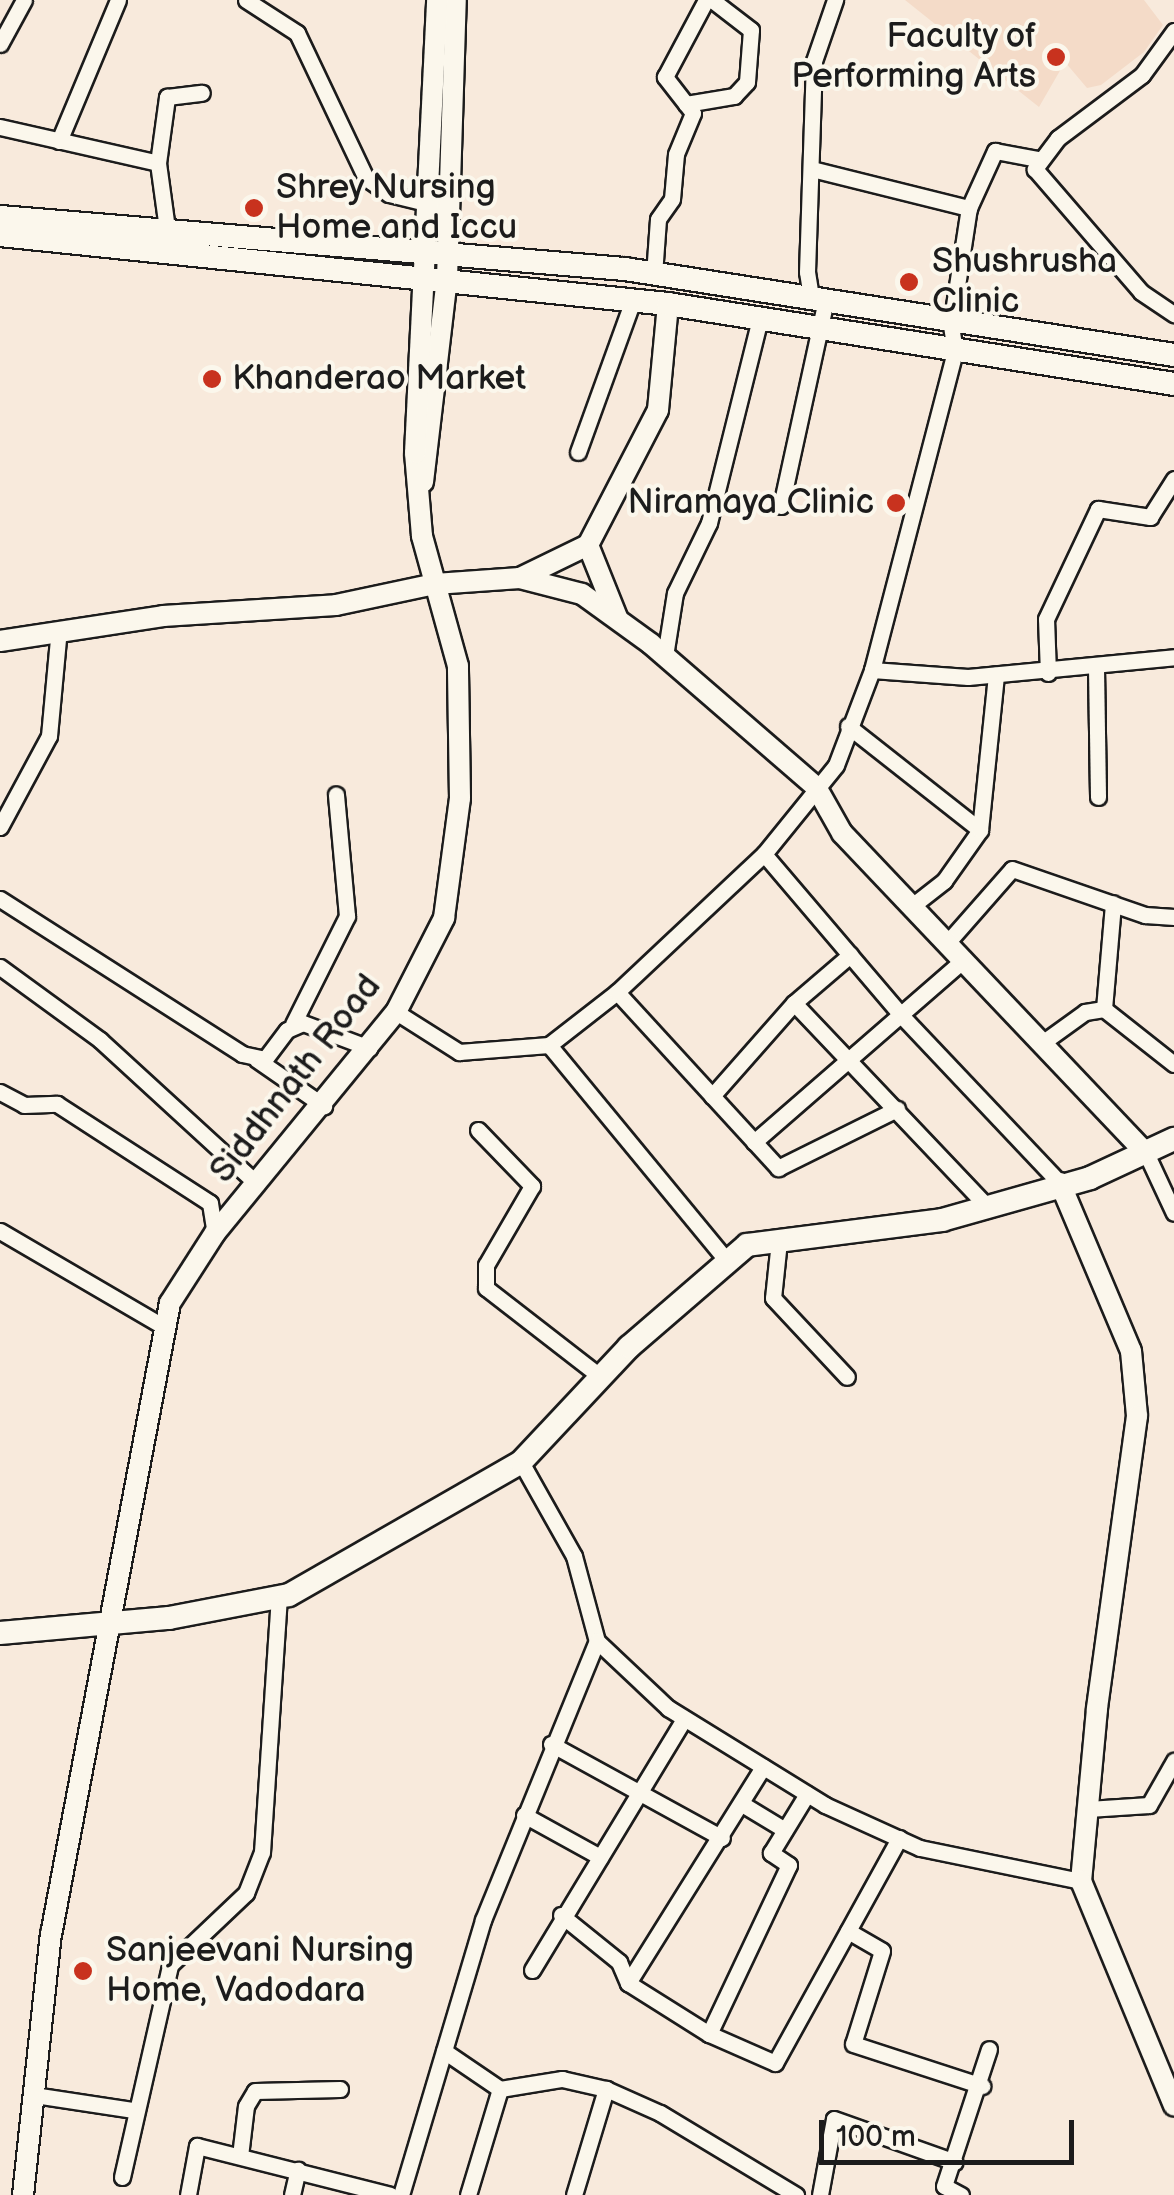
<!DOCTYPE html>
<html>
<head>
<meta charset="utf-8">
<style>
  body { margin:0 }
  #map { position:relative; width:1174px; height:2195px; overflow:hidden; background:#f8eadc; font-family:"Balsamiq Sans",sans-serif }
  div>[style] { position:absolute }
  .built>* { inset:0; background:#f4dbc8 }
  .roads { filter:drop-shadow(2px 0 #1c1c1c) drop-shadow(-2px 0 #1c1c1c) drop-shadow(0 2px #1c1c1c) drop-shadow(0 -2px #1c1c1c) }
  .minor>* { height:15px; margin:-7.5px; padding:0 7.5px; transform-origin:7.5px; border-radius:7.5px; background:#fbf7ec }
  .tertiary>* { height:20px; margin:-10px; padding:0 10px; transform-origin:10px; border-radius:10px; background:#fbf7ec }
  .secondary>* { height:22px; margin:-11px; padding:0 11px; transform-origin:11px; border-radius:11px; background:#fbf7ec }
  .dots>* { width:28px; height:28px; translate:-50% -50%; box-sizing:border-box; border:5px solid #fbf7ec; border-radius:50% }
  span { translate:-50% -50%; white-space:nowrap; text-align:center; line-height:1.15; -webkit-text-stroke:8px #fbf7ec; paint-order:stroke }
  .poi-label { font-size:35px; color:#1c1c1c }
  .right { translate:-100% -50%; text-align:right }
  .left { translate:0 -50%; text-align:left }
  .street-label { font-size:35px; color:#1c1c1c }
  .scale { position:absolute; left:819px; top:2120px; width:255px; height:45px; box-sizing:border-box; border:5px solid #1c1c1c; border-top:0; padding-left:12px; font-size:30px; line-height:35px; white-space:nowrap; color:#1c1c1c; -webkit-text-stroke:8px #fbf7ec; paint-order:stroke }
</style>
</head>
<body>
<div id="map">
  <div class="built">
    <i style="clip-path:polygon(905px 0,1144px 0,1163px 25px,1144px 52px,1101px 85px,1087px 88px,1065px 62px,1039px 107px)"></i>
  </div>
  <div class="roads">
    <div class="minor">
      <i style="left:246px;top:0;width:61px;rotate:32.9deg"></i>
      <i style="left:297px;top:33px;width:161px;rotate:64.6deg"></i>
      <i style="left:366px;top:178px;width:28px;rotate:35deg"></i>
      <i style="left:389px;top:194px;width:60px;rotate:13.6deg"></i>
      <i style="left:1174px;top:31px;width:54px;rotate:126deg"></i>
      <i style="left:1142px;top:75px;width:105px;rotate:143.1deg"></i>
      <i style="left:1058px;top:138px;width:39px;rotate:127deg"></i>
      <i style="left:1035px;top:169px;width:162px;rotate:49.2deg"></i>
      <i style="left:1141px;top:292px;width:40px;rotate:34deg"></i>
      <i style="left:0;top:44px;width:50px;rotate:-61.4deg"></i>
      <i style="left:686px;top:104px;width:49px;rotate:-9.5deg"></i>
      <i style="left:734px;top:96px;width:19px;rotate:-47deg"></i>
      <i style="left:747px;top:82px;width:52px;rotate:-85.6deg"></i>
      <i style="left:751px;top:30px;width:49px;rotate:-142.4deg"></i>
      <i style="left:0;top:127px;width:162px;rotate:12.8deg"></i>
      <i style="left:158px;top:163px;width:74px;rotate:82.2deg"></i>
      <i style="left:59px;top:141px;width:153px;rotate:-67.3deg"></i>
      <i style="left:158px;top:163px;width:67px;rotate:-82.2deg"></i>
      <i style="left:167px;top:97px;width:35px;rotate:-7deg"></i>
      <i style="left:812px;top:169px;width:162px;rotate:14deg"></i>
      <i style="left:654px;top:275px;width:56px;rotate:-85.9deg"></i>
      <i style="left:658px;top:219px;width:24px;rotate:-55deg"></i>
      <i style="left:672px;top:199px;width:45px;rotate:-84.9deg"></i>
      <i style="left:676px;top:154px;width:44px;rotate:-67.5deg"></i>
      <i style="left:693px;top:113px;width:46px;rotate:-127.9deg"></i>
      <i style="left:665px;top:77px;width:87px;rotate:-62deg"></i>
      <i style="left:811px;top:297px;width:25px;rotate:-99deg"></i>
      <i style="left:807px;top:272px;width:211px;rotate:-88.1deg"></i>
      <i style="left:814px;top:61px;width:65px;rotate:-71deg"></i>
      <i style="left:578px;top:452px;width:162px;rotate:-70.1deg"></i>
      <i style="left:781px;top:506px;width:211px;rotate:-77.7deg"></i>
      <i style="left:665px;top:656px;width:64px;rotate:-81deg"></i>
      <i style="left:675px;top:593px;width:78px;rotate:-64.1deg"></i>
      <i style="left:709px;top:523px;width:210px;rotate:-76deg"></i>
      <i style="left:1096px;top:668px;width:129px;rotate:89.1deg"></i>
      <i style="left:872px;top:670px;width:96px;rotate:4.2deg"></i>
      <i style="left:968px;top:677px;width:207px;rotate:-5.5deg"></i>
      <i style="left:1048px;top:673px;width:54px;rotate:-92.1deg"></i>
      <i style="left:1046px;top:619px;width:122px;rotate:-64.7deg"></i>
      <i style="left:1098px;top:509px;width:53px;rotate:8.7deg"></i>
      <i style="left:1150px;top:517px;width:45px;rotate:-57.7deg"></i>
      <i style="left:848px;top:726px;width:168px;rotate:38.2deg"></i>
      <i style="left:0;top:827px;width:103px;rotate:-61.7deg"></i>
      <i style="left:49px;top:736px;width:107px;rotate:-84.7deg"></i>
      <i style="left:764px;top:854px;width:210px;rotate:49.6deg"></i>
      <i style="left:900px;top:1014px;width:233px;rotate:46.6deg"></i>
      <i style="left:0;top:899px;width:287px;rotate:32.6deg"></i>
      <i style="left:242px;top:1054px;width:24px;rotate:12deg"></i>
      <i style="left:265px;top:1059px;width:36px;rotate:-53deg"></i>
      <i style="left:287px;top:1030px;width:17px;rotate:-24deg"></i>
      <i style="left:303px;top:1023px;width:71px;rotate:20.7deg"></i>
      <i style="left:912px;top:906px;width:41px;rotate:-38deg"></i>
      <i style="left:944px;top:881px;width:62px;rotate:-54.8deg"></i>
      <i style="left:980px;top:830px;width:156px;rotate:-84.1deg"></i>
      <i style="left:947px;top:943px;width:98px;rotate:-48.7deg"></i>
      <i style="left:1012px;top:869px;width:141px;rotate:19.1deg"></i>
      <i style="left:1145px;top:915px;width:29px;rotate:4deg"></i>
      <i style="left:0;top:967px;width:124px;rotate:36.1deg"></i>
      <i style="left:100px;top:1040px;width:213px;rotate:42.5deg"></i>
      <i style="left:617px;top:992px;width:239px;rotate:47.5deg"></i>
      <i style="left:778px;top:1168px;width:133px;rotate:-26.4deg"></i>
      <i style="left:794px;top:1003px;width:74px;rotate:-40.6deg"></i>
      <i style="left:1104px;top:1009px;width:89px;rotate:38.2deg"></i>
      <i style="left:396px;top:1012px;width:75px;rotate:32.4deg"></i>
      <i style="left:459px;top:1052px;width:90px;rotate:-4.4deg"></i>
      <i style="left:549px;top:1045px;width:86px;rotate:-37.9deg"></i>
      <i style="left:617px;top:992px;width:202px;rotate:-43.2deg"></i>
      <i style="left:764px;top:854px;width:114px;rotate:-51deg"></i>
      <i style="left:836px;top:765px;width:102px;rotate:-69.2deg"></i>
      <i style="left:872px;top:670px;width:330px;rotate:-75.4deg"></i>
      <i style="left:955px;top:351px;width:26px;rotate:-99deg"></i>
      <i style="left:951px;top:325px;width:118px;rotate:-81.3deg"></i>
      <i style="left:969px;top:208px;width:63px;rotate:-65.5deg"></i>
      <i style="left:995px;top:151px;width:44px;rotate:10.5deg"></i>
      <i style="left:293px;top:1024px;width:121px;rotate:-63.4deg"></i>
      <i style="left:347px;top:916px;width:122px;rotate:-95.2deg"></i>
      <i style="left:1042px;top:1043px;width:53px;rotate:-35.8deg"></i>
      <i style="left:1085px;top:1012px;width:19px;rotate:-9deg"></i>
      <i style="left:1104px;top:1009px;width:106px;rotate:-85.1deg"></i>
      <i style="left:549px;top:1045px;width:278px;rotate:50.5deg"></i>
      <i style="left:256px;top:1059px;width:83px;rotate:34.7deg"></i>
      <i style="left:0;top:1092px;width:27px;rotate:28deg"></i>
      <i style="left:24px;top:1105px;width:33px;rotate:-2deg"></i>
      <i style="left:57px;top:1104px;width:182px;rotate:32.9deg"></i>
      <i style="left:210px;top:1203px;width:30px;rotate:81deg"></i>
      <i style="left:712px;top:1096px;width:124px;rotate:-48.6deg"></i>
      <i style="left:794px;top:1003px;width:277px;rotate:46.5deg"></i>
      <i style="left:478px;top:1130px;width:78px;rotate:46deg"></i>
      <i style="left:532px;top:1186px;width:91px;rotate:120.2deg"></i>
      <i style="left:486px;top:1265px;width:23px;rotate:90deg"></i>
      <i style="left:486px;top:1288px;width:147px;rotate:37.8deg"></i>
      <i style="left:754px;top:1142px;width:277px;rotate:-41deg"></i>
      <i style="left:1146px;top:1153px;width:66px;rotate:65deg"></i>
      <i style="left:0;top:1231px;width:192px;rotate:30.3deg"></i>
      <i style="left:779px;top:1241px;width:57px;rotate:96deg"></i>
      <i style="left:773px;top:1298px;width:108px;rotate:46.9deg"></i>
      <i style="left:521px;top:1462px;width:108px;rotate:60.6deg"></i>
      <i style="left:574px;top:1556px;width:88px;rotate:74.9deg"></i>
      <i style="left:597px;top:1641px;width:98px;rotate:43.3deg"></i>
      <i style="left:668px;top:1708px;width:185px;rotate:31.7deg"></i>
      <i style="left:825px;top:1805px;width:104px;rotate:24.4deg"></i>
      <i style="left:920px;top:1848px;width:164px;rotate:11.6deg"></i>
      <i style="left:551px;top:1744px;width:195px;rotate:28.8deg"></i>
      <i style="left:742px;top:1804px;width:50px;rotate:31.2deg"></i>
      <i style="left:1088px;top:1809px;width:61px;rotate:-3.8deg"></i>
      <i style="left:1149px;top:1805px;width:51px;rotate:-60.4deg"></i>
      <i style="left:524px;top:1815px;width:87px;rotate:28.9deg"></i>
      <i style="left:561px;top:1915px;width:75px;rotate:39deg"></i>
      <i style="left:619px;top:1962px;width:23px;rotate:67deg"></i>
      <i style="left:628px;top:1983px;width:96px;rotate:32.2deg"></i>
      <i style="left:709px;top:2034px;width:72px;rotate:23.7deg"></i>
      <i style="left:775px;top:2063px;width:257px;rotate:-61.1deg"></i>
      <i style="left:848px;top:1931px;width:39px;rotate:30deg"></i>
      <i style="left:882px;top:1951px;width:97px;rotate:107.3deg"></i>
      <i style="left:853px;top:2044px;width:136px;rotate:18deg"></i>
      <i style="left:532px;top:1970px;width:293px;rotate:-58.8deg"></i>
      <i style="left:628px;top:1983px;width:255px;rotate:-58deg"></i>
      <i style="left:709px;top:2034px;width:187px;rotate:-64.7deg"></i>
      <i style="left:789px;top:1865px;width:22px;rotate:-146deg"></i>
      <i style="left:771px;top:1853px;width:69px;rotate:-58.6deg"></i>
      <i style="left:444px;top:2051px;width:68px;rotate:34.2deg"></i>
      <i style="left:500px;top:2089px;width:111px;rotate:106.8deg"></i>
      <i style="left:500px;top:2089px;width:63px;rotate:-9.2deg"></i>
      <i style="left:562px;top:2079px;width:45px;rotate:12.8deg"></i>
      <i style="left:34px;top:2095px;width:100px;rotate:8.6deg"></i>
      <i style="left:240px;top:2156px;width:50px;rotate:-83.2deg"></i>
      <i style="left:246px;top:2106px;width:17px;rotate:-59deg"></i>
      <i style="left:255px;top:2091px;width:85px;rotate:-1.3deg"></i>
      <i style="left:122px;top:2177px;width:217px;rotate:-77.2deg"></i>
      <i style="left:170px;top:1965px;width:105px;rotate:-43.5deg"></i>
      <i style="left:246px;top:1893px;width:44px;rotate:-68.7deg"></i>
      <i style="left:262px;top:1852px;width:256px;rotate:-86.2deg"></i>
      <i style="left:188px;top:2195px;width:50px;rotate:-79.6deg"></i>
      <i style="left:197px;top:2146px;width:199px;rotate:14.2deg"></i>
      <i style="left:292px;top:2195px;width:26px;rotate:-77deg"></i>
      <i style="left:401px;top:2195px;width:287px;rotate:-73.4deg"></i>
      <i style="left:483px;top:1920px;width:301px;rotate:-67.8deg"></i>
      <i style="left:574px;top:2195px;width:111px;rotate:-73.2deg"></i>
      <i style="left:606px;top:2089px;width:59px;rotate:24deg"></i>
      <i style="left:660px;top:2113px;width:159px;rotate:31.1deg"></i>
      <i style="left:820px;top:2195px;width:77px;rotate:-79.6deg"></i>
      <i style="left:834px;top:2119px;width:128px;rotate:19.6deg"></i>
      <i style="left:961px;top:2195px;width:19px;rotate:-152deg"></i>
      <i style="left:944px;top:2186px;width:144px;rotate:-71.8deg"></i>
    </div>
    <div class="tertiary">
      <i style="left:423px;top:482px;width:204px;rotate:-83.3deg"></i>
      <i style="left:447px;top:279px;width:279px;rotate:-88.2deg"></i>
      <i style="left:588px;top:545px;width:78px;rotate:68.1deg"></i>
      <i style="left:520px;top:578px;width:76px;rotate:-25.9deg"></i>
      <i style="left:588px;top:545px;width:152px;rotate:-62.6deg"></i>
      <i style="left:658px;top:410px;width:106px;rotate:-84.6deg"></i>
      <i style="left:0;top:641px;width:165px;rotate:-8.7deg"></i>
      <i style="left:163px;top:616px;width:173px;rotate:-3.6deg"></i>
      <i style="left:336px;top:605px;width:101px;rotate:-12deg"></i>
      <i style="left:435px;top:584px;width:85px;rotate:-4deg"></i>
      <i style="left:520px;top:578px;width:64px;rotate:14.5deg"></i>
      <i style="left:582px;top:594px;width:85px;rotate:35.9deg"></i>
      <i style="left:651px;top:644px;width:218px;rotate:40.9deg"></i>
      <i style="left:816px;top:787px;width:53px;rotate:60.5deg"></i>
      <i style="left:842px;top:833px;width:441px;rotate:46.5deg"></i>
      <i style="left:1060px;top:1183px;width:182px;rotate:67.1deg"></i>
      <i style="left:1131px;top:1351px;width:65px;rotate:84.7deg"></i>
      <i style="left:1137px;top:1416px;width:296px;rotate:97.8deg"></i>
      <i style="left:1097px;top:1709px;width:173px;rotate:95.3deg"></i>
      <i style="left:1081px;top:1881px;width:243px;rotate:67.5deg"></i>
      <i style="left:23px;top:2195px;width:262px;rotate:-83.9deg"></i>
      <i style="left:51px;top:1935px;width:643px;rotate:-79.34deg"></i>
      <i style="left:170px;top:1303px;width:83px;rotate:-57.3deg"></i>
      <i style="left:215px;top:1233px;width:286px;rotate:-50.7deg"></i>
      <i style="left:396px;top:1012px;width:106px;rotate:-62.9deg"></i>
      <i style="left:444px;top:918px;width:121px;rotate:-82.4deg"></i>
      <i style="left:460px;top:798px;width:132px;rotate:-90.9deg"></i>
      <i style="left:458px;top:666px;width:135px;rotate:-105.5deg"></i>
      <i style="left:422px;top:536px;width:83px;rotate:-94.8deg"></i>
      <i style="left:415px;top:453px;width:454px;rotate:-87.2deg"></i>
    </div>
    <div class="secondary">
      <i style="left:0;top:217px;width:627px;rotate:4.76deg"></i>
      <i style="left:625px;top:269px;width:556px;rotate:8.9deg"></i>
      <i style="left:0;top:235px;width:672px;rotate:5.9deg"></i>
      <i style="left:668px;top:304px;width:512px;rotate:8.98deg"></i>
      <i style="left:0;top:1633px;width:170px;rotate:-5.1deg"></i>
      <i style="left:169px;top:1618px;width:122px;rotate:-10.9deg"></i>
      <i style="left:289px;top:1595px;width:267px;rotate:-29.8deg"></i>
      <i style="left:521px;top:1462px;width:158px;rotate:-46.8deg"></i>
      <i style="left:629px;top:1347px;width:156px;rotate:-40.8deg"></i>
      <i style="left:747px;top:1245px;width:197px;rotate:-7.3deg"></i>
      <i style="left:942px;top:1220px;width:154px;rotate:-15.8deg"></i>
      <i style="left:1090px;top:1178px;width:93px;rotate:-24.9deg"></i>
    </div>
  </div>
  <div class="dots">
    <i style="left:1056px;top:57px;background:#c8321e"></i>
    <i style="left:254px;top:208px;background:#c8321e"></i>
    <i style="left:909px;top:282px;background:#c8321e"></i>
    <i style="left:212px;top:379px;background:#c8321e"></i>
    <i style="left:896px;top:503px;background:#c8321e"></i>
    <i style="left:83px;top:1971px;background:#c8321e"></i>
  </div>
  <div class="poi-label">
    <span class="right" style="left:1036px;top:57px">Faculty of<br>Performing Arts</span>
    <span class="left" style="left:276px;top:208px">Shrey Nursing<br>Home and Iccu</span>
    <span class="left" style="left:932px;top:282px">Shushrusha<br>Clinic</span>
    <span class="left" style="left:232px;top:379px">Khanderao Market</span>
    <span class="right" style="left:874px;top:503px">Niramaya Clinic</span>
    <span class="left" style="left:106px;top:1971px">Sanjeevani Nursing<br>Home, Vadodara</span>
  </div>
  <div class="street-label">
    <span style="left:296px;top:1079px;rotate:-52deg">Siddhnath Road</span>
  </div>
  <div class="scale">100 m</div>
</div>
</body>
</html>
